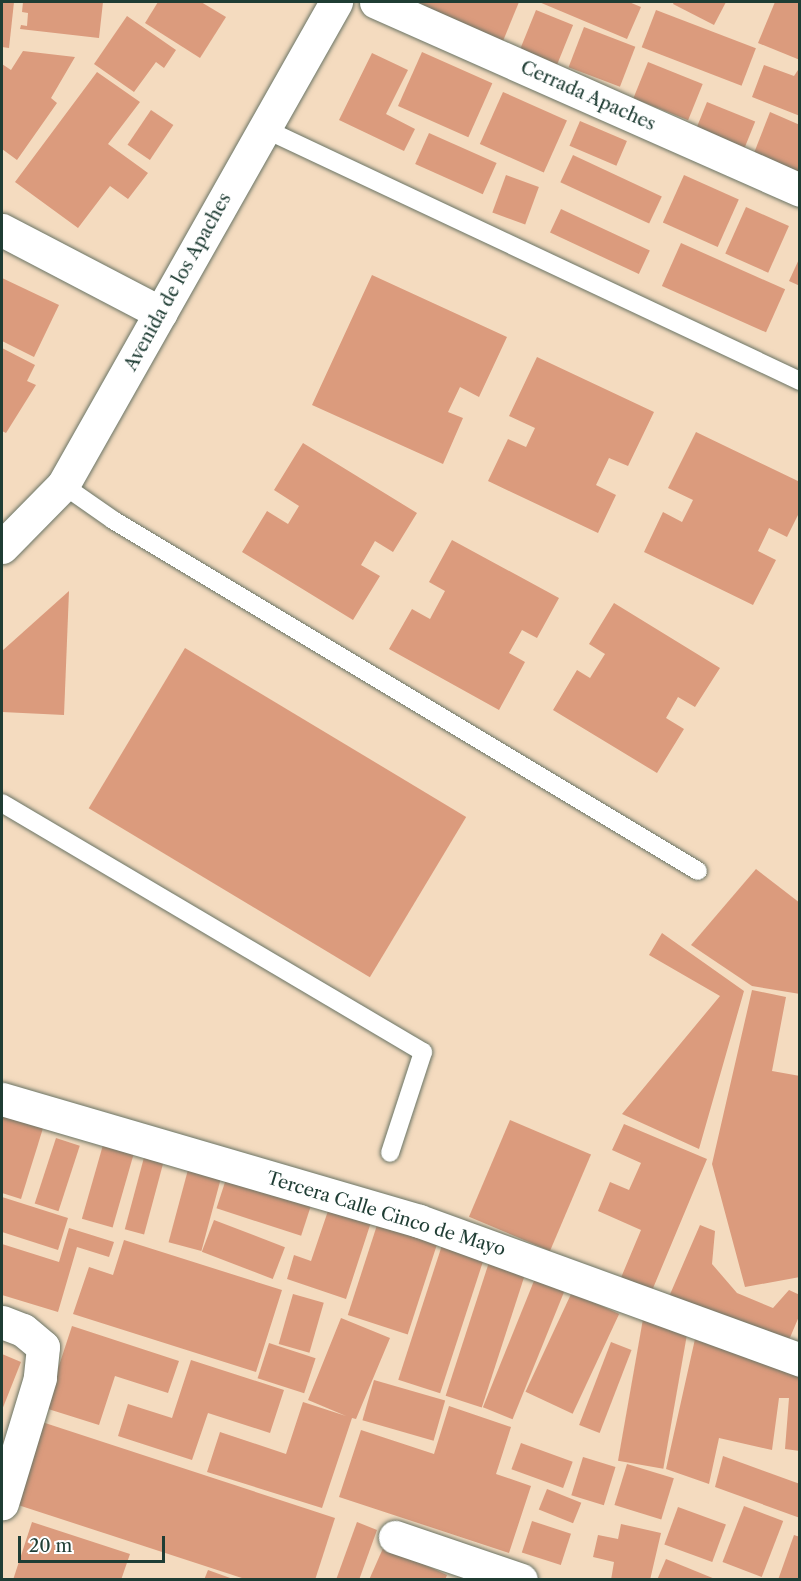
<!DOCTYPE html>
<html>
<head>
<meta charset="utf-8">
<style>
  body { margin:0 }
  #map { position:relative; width:801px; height:1581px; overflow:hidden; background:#f4dbbf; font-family:"Libre Caslon Text",serif }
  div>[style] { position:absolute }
  .building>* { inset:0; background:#db9b7d; transform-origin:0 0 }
  .roads { filter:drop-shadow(0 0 2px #6a7465) drop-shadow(0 0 2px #6a7465) }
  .service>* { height:18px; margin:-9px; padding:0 9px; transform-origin:9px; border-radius:9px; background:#fff }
  .minor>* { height:33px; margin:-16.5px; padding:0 16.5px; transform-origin:16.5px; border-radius:16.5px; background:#fff }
  .tertiary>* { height:33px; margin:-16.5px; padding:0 16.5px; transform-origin:16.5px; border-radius:16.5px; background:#fff }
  span { translate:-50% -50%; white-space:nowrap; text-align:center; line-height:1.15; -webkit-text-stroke:6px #fff; paint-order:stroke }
  .street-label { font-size:18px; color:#1f3d34 }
  .frame { position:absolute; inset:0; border:3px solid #1f3d34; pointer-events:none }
  .scale { position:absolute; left:18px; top:1536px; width:147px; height:27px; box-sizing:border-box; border:3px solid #1f3d34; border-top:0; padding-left:8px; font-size:18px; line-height:21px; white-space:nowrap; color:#1f3d34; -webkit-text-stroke:4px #fff; paint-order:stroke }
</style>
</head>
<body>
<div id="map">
  <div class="building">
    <i style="clip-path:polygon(2px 2px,14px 2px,9px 48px,2px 47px)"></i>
    <i style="clip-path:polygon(23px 2px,103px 2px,99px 38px,20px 29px,21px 25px,27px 26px,28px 13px,22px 12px)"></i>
    <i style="clip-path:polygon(158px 2px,201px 2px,226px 17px,200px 58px,145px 23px)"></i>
    <i style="clip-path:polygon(404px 2px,519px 2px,503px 41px)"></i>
    <i style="clip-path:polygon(539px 2px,629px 2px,641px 7px,627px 39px)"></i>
    <i style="clip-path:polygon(674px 2px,726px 2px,714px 25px,673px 4px)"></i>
    <i style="clip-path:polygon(775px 2px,800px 2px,800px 60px,758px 43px)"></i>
    <i style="left:536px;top:10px;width:40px;height:44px;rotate:22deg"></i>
    <i style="left:656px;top:10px;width:107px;height:40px;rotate:21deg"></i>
    <i style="clip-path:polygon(127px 16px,176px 50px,164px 68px,156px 62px,134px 92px,94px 64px)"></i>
    <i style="left:584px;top:27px;width:55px;height:43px;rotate:21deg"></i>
    <i style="clip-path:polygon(23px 51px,75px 57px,51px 98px,57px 103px,17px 160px,2px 149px,2px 64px,11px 70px)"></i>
    <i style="left:422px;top:52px;width:77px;height:59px;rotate:24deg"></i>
    <i style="clip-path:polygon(372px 53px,408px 70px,386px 114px,415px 129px,404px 151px,339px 120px)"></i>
    <i style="left:648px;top:62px;width:59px;height:39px;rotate:22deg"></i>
    <i style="clip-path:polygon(764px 65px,794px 76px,800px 67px,800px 116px,752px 97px)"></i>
    <i style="clip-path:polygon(97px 72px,140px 102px,108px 144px,148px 173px,128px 199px,110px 186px,78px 228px,15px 182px)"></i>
    <i style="left:503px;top:92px;width:70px;height:57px;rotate:24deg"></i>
    <i style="left:707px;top:102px;width:52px;height:28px;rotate:22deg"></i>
    <i style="left:151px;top:110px;width:27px;height:42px;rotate:34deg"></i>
    <i style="clip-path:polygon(770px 112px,800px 125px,800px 172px,754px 153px)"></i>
    <i style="left:580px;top:121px;width:51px;height:27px;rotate:23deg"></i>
    <i style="left:429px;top:133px;width:74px;height:34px;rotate:24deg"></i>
    <i style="left:573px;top:155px;width:98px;height:30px;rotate:25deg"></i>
    <i style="left:506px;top:175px;width:35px;height:40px;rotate:20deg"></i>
    <i style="left:684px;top:175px;width:60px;height:52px;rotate:24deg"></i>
    <i style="left:746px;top:207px;width:47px;height:51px;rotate:24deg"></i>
    <i style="left:561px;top:209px;width:98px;height:26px;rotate:25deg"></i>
    <i style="left:681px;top:243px;width:114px;height:47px;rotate:24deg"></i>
    <i style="clip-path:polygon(800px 257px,800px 286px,789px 281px)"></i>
    <i style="clip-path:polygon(372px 275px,507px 337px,479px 397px,460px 387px,448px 412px,463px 418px,443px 464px,312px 405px)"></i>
    <i style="clip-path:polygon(2px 278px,59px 305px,34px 357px,2px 341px)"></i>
    <i style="clip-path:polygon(2px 348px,35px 365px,27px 381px,36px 385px,6px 433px,2px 431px)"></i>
    <i style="clip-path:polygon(537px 357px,654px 412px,628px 466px,609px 458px,596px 485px,616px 495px,598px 533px,488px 481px,508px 439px,526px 447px,535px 428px,509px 416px)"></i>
    <i style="clip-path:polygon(696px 432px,800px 482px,800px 511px,787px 537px,769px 528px,758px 551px,776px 560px,753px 605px,644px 552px,663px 512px,682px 522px,693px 500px,668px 488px)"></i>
    <i style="clip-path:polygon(303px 443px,417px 513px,393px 552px,375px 541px,361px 565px,380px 576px,353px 620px,242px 552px,267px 511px,288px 524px,299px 506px,274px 490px)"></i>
    <i style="clip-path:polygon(452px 540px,559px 598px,537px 638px,522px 630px,509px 653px,525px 662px,499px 710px,389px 649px,412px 609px,430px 619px,445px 591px,429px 582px)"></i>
    <i style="clip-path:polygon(69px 591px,64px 715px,2px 712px,2px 651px)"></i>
    <i style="clip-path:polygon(614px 603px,720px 668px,695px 707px,678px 697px,666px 718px,684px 729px,657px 773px,553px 710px,577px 670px,590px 678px,605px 654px,589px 644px)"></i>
    <i style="left:185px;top:648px;width:328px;height:187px;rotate:31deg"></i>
    <i style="clip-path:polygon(756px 869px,800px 903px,800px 994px,752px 986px,691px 945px)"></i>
    <i style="clip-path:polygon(662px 933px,744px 991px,699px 1149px,622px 1114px,720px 996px,649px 955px)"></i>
    <i style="clip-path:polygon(752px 990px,786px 997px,772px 1071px,800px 1076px,800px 1277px,745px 1287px,712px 1164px)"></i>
    <i style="clip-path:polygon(2px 1112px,44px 1125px,21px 1199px,2px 1193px)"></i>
    <i style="left:510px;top:1120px;width:88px;height:105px;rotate:23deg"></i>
    <i style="clip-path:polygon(624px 1124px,707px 1159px,651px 1293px,620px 1280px,641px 1230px,598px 1211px,610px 1182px,629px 1190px,641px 1163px,612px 1150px)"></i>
    <i style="left:56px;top:1138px;width:25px;height:69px;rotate:18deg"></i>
    <i style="left:105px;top:1138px;width:32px;height:84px;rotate:16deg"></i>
    <i style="left:146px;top:1150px;width:20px;height:82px;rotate:15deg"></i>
    <i style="left:189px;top:1166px;width:34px;height:79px;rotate:15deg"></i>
    <i style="left:227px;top:1176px;width:89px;height:34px;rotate:18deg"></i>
    <i style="clip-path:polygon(2px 1197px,68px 1218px,58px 1250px,2px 1232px)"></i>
    <i style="clip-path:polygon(331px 1202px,373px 1216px,346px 1299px,287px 1279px,294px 1255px,311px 1261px)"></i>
    <i style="left:379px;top:1219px;width:63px;height:101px;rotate:18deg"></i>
    <i style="left:214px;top:1220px;width:76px;height:34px;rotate:21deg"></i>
    <i style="clip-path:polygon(700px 1225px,715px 1231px,712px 1264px,737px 1293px,773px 1308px,789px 1290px,800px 1295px,800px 1314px,786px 1347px,668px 1299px)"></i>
    <i style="clip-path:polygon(69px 1228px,114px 1242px,109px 1257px,77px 1247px,58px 1312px,2px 1295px,2px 1244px,59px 1262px)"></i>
    <i style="left:444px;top:1239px;width:44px;height:148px;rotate:18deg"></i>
    <i style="clip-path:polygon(124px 1240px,282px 1290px,256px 1372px,73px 1314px,89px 1267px,113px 1275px)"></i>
    <i style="left:492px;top:1253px;width:38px;height:150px;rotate:18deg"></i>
    <i style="left:538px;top:1271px;width:32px;height:147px;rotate:22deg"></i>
    <i style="left:572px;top:1292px;width:52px;height:110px;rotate:25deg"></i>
    <i style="left:293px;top:1294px;width:32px;height:52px;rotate:16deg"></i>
    <i style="clip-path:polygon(341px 1318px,390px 1338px,356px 1419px,352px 1418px,322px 1508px,207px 1472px,220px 1432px,286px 1454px,303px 1402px,346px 1416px,308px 1400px)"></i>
    <i style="left:643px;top:1319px;width:46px;height:144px;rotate:10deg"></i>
    <i style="clip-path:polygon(72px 1326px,179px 1361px,168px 1393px,115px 1376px,99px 1425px,45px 1408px)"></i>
    <i style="clip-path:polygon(697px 1330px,800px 1373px,800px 1451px,785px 1449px,789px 1398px,779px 1398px,772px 1450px,719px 1438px,709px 1484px,666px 1469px)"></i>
    <i style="left:611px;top:1342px;width:22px;height:89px;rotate:21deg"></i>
    <i style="left:269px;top:1343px;width:49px;height:37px;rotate:18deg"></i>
    <i style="clip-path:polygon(2px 1354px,21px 1362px,2px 1410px)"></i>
    <i style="clip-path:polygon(191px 1360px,284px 1390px,270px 1433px,208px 1413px,192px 1460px,118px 1436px,128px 1404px,172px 1418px)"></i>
    <i style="left:374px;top:1380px;width:74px;height:42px;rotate:16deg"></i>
    <i style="clip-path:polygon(449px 1406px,511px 1427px,496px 1474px,531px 1486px,509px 1553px,339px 1497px,361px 1430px,434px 1454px)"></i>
    <i style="clip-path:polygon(42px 1422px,335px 1518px,315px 1580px,248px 1580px,15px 1504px)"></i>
    <i style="left:521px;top:1443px;width:55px;height:28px;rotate:20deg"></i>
    <i style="clip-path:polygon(723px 1456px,800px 1484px,800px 1518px,715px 1487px)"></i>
    <i style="left:583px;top:1457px;width:34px;height:40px;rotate:17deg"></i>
    <i style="left:627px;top:1464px;width:49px;height:43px;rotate:17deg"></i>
    <i style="left:547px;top:1489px;width:37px;height:22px;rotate:22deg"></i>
    <i style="left:744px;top:1506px;width:42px;height:60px;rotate:21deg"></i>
    <i style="left:678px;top:1507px;width:51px;height:40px;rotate:20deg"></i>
    <i style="left:532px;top:1521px;width:41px;height:33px;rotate:18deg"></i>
    <i style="clip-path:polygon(32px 1522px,130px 1554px,121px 1580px,13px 1580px)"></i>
    <i style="clip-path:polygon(357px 1522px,377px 1530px,359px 1580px,336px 1580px)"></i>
    <i style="clip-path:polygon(621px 1524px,661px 1533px,650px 1580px,611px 1580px,614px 1562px,593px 1557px,598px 1535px,618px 1539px)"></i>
    <i style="clip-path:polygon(794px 1535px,800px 1537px,800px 1580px,778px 1580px)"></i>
    <i style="clip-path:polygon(384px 1546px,447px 1575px,445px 1580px,369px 1580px)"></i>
    <i style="clip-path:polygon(666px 1559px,715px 1579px,715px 1580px,657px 1580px)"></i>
    <i style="clip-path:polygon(208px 1570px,233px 1579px,233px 1580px,204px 1580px)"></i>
  </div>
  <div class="roads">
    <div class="service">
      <i style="left:265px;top:129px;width:591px;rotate:25.22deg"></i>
      <i style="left:63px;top:485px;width:61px;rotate:35deg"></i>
      <i style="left:113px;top:520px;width:682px;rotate:30.96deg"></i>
      <i style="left:2px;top:803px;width:489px;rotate:30.6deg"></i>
      <i style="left:423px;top:1052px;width:106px;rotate:108.1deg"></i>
    </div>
    <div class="minor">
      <i style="left:376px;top:2px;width:464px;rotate:23.9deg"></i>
      <i style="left:2px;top:230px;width:179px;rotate:27.6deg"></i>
      <i style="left:2px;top:1099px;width:434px;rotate:16.3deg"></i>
      <i style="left:419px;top:1221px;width:406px;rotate:20deg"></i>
      <i style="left:2px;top:1322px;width:22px;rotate:21deg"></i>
      <i style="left:23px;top:1330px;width:26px;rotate:40deg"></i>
      <i style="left:43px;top:1347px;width:31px;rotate:96deg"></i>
      <i style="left:40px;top:1378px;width:131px;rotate:106.9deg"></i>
      <i style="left:395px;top:1537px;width:133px;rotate:18.8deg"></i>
    </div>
    <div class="tertiary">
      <i style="left:2px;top:547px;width:87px;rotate:-45.5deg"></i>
      <i style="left:63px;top:485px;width:555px;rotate:-60.52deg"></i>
    </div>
  </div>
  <div class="street-label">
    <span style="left:588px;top:96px;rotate:24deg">Cerrada Apaches</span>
    <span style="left:178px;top:282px;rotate:-61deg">Avenida de los Apaches</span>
    <span style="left:386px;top:1214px;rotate:17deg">Tercera Calle Cinco de Mayo</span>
  </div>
  <div class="frame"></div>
  <div class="scale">20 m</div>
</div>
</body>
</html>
